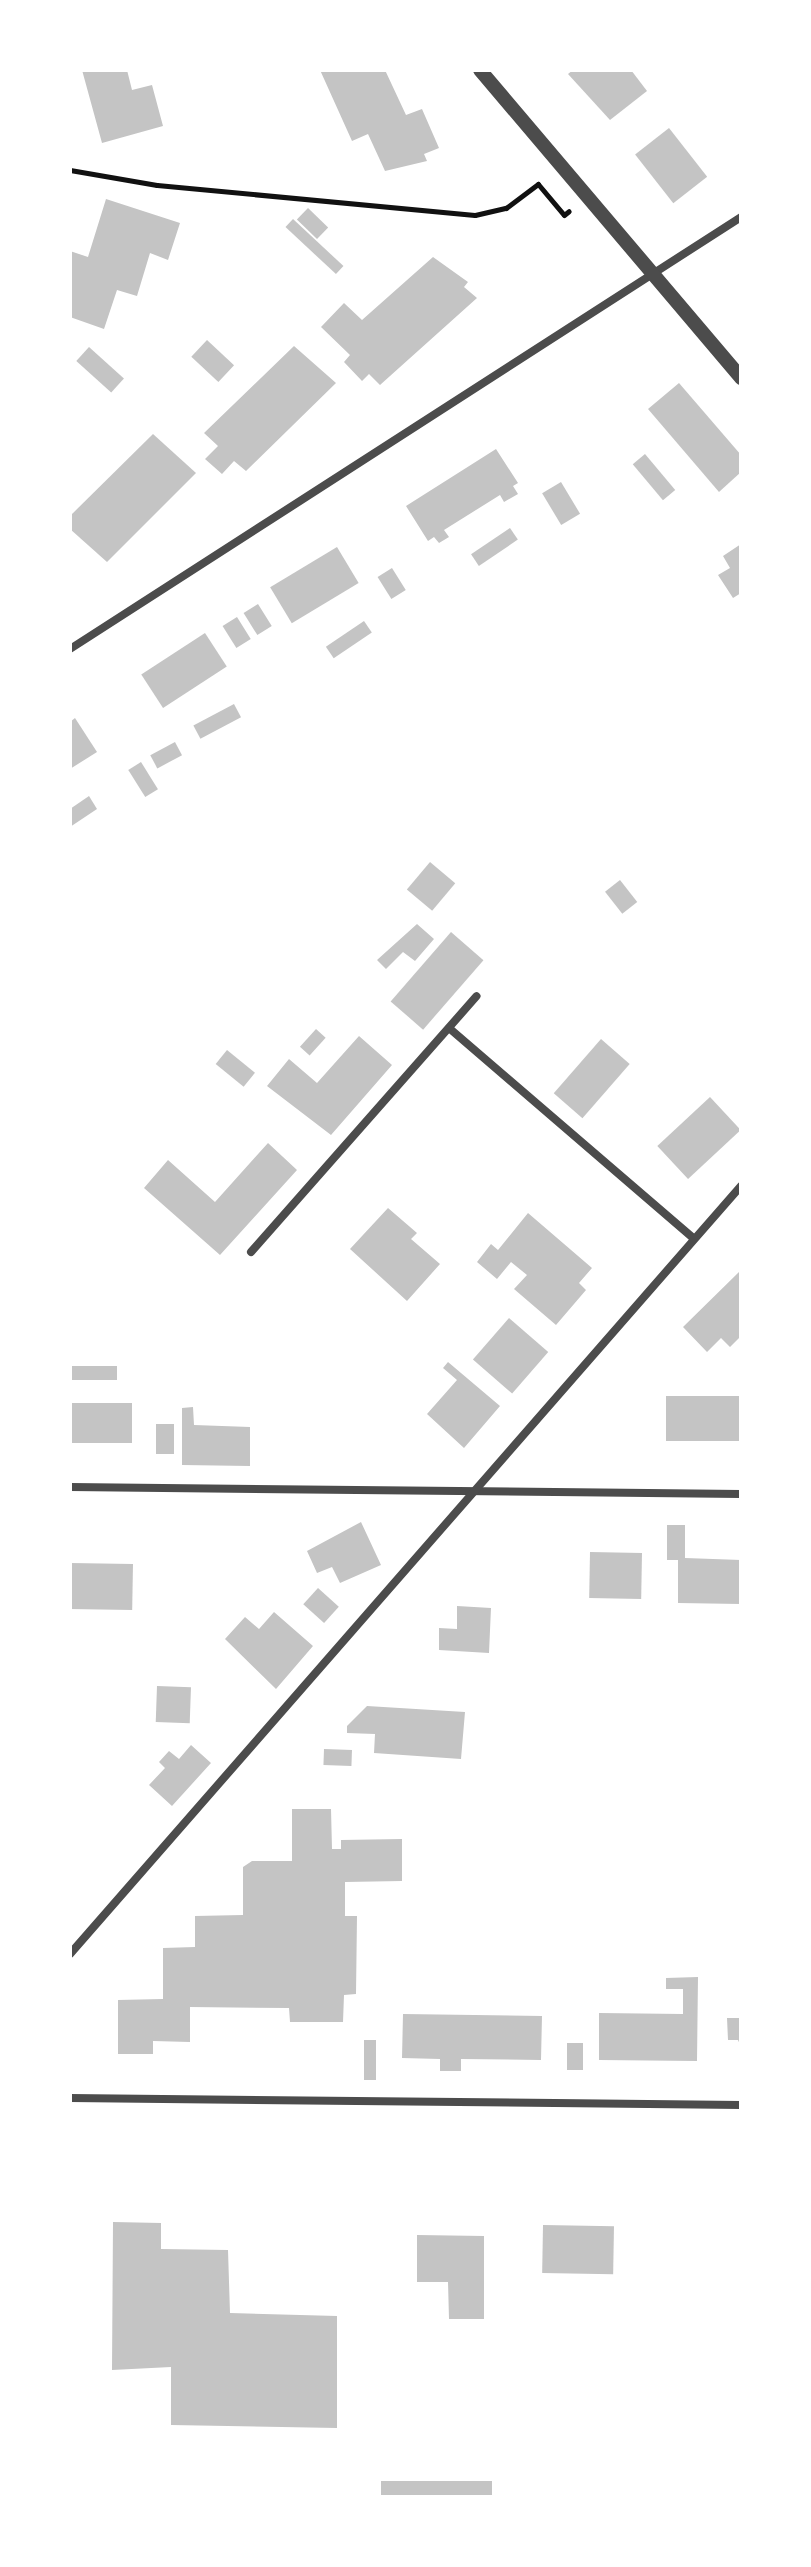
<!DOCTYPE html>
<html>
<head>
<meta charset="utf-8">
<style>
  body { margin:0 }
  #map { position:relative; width:811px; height:2567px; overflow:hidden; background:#fff; font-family:"Alegreya Sans",sans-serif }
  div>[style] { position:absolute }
  .building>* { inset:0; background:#c4c4c4; transform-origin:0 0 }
  .path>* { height:5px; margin:-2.5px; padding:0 2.5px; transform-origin:2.5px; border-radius:2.5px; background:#111 }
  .minor>* { height:8px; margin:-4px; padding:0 4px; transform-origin:4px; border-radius:4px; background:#4c4c4c }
  .tertiary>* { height:14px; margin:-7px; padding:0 7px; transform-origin:7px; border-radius:7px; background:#4c4c4c }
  span { translate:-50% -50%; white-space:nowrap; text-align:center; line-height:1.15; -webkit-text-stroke:8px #fff; paint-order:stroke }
  .frame { position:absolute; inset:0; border:72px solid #fff; pointer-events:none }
</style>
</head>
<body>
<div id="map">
  <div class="building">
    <i style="clip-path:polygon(82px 70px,127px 70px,132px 90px,152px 85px,163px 126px,102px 143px)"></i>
    <i style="clip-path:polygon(320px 70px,385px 70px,406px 115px,422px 109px,439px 148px,424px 154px,427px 161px,385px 171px,368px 134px,352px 141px)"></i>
    <i style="clip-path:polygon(573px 70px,631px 70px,647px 91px,610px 120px,568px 74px)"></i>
    <i style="left:669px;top:128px;width:62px;height:43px;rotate:52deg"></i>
    <i style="clip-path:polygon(106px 199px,180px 223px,168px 260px,150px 253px,137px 296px,117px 290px,104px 329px,70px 317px,70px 251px,88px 257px)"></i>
    <i style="left:308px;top:208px;width:28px;height:16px;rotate:44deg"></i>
    <i style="left:293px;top:219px;width:69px;height:11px;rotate:43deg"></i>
    <i style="clip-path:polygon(433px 257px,468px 282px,464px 287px,477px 298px,380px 385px,369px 374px,362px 381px,344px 362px,350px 355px,321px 327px,344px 303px,362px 320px)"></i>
    <i style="left:207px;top:340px;width:37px;height:23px;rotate:43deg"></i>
    <i style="clip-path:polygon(294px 346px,336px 383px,246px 471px,234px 461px,222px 474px,205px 459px,218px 446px,204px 433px)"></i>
    <i style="left:89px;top:347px;width:47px;height:19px;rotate:42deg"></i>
    <i style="clip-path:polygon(679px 383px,741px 455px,741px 472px,719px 492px,648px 409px)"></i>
    <i style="clip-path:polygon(153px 434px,196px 473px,107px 562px,70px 529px,70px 516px)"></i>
    <i style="clip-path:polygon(496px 449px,518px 483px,513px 486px,518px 494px,504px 502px,500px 495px,444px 530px,449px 537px,439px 543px,434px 537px,428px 541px,406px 506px)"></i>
    <i style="left:645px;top:454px;width:47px;height:16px;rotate:50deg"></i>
    <i style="left:561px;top:482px;width:37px;height:22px;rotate:59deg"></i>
    <i style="left:510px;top:528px;width:14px;height:47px;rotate:56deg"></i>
    <i style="clip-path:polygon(741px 544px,741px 593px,733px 598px,718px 575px,730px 568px,723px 556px)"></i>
    <i style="left:337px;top:547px;width:42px;height:78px;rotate:59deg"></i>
    <i style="left:392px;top:568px;width:26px;height:17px;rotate:58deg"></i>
    <i style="left:258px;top:604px;width:26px;height:17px;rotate:58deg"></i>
    <i style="left:237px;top:617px;width:26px;height:17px;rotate:58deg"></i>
    <i style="left:364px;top:621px;width:14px;height:46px;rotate:56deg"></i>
    <i style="left:205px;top:633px;width:40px;height:76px;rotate:57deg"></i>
    <i style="left:234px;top:704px;width:15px;height:46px;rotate:62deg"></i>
    <i style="clip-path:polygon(75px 718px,97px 752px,70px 769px,70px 722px)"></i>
    <i style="left:175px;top:742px;width:15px;height:28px;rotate:62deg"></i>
    <i style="left:141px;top:762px;width:32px;height:15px;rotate:58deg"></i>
    <i style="clip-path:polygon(89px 796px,97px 809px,70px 827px,70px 809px)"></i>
    <i style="left:430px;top:862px;width:33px;height:36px;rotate:40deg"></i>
    <i style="left:620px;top:880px;width:28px;height:19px;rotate:52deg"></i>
    <i style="clip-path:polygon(417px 924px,434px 939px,415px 961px,403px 952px,386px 969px,377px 960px)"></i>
    <i style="left:451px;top:932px;width:43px;height:92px;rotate:41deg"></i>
    <i style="left:316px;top:1029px;width:13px;height:24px;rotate:42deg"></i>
    <i style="clip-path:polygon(359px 1036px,392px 1065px,331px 1135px,267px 1086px,289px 1059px,317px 1083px)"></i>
    <i style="left:601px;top:1039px;width:38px;height:72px;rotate:41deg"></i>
    <i style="left:227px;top:1050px;width:36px;height:18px;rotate:39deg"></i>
    <i style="left:710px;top:1097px;width:45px;height:72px;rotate:47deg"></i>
    <i style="clip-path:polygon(268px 1143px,297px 1170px,220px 1255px,144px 1188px,168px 1160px,215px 1202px)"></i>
    <i style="clip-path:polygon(388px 1208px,417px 1233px,411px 1239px,440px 1264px,407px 1301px,350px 1249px)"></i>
    <i style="clip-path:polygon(528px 1213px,592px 1268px,579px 1283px,586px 1290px,556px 1325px,514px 1289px,527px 1275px,511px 1262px,497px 1279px,477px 1262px,491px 1244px,498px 1250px)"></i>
    <i style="clip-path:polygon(739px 1272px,741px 1336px,730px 1347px,721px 1338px,707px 1352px,683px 1327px)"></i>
    <i style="left:509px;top:1318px;width:52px;height:55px;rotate:41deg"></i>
    <i style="clip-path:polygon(448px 1362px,500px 1406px,464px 1448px,427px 1414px,457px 1380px,443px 1368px)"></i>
    <i style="left:70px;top:1366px;width:47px;height:14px"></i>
    <i style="left:666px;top:1396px;width:75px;height:45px"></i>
    <i style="left:70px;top:1403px;width:62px;height:40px"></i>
    <i style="clip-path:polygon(193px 1407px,194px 1425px,250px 1427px,250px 1466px,182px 1465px,182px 1408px)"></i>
    <i style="left:156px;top:1424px;width:18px;height:30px"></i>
    <i style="clip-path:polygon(361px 1522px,381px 1565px,340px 1583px,332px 1567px,317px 1573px,307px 1551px)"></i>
    <i style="clip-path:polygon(667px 1525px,685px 1525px,685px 1558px,741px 1560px,741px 1604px,678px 1603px,678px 1560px,667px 1560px)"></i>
    <i style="left:590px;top:1552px;width:52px;height:46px;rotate:1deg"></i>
    <i style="left:70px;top:1563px;width:63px;height:46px;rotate:1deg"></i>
    <i style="left:318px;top:1588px;width:28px;height:22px;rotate:42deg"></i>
    <i style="clip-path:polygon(457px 1606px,491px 1608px,489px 1653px,439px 1650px,439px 1628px,457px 1629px)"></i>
    <i style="clip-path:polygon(274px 1612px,313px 1646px,276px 1689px,225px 1639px,245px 1617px,259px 1629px)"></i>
    <i style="left:157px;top:1686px;width:34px;height:36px;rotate:2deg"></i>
    <i style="clip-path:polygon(367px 1706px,465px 1712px,461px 1759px,374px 1753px,375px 1734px,347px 1733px,347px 1726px)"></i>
    <i style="clip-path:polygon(191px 1745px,211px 1763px,172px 1806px,149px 1785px,165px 1768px,159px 1762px,169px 1751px,179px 1759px)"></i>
    <i style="left:324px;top:1749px;width:28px;height:16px;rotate:2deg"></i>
    <i style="clip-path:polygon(292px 1809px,331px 1809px,332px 1849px,341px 1849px,341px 1840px,402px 1839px,402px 1881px,345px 1882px,345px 1916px,357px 1916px,356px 1994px,344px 1995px,343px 2022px,290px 2022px,289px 2008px,190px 2007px,190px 2042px,153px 2041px,153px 2054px,118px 2054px,118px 2000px,163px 1999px,163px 1948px,195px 1947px,195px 1916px,243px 1915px,243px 1867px,252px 1861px,292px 1861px)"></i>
    <i style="clip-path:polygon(698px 1977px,697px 2061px,599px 2060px,599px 2013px,683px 2014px,683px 1989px,666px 1989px,666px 1978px)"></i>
    <i style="clip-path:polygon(403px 2014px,542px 2016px,541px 2060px,461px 2059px,461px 2071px,440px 2071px,440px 2059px,402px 2058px)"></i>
    <i style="clip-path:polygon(727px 2018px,741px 2018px,741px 2047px,738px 2040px,728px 2040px)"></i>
    <i style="left:364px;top:2040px;width:12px;height:40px"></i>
    <i style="left:567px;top:2043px;width:16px;height:27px"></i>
    <i style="clip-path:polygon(113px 2222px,161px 2223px,161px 2249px,228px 2250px,230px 2313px,337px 2316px,337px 2428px,171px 2425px,171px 2367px,112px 2370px)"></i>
    <i style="left:543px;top:2225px;width:71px;height:48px;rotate:1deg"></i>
    <i style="clip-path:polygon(417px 2235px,484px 2236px,484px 2319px,449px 2319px,448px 2282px,417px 2282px)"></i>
    <i style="left:492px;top:2481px;width:16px;height:111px;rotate:90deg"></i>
  </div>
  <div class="path">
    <i style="left:70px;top:170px;width:88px;rotate:9.8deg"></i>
    <i style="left:157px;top:185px;width:319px;rotate:5.4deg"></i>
    <i style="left:475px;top:215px;width:32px;rotate:-13deg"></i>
    <i style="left:506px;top:208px;width:40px;rotate:-37deg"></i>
    <i style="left:538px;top:184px;width:40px;rotate:50deg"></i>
    <i style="left:564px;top:215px;width:6px;rotate:-39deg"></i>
  </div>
  <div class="minor">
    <i style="left:70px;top:649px;width:798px;rotate:-32.77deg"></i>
    <i style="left:449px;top:1028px;width:323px;rotate:40.7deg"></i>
    <i style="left:251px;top:1252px;width:341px;rotate:-48.6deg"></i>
    <i style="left:70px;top:1487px;width:671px;rotate:0.6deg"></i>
    <i style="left:70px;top:1954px;width:1020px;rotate:-48.86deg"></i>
    <i style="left:70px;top:2098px;width:671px;rotate:0.6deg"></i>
  </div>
  <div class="tertiary">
    <i style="left:480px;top:70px;width:404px;rotate:49.7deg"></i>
  </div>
  <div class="frame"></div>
</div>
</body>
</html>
